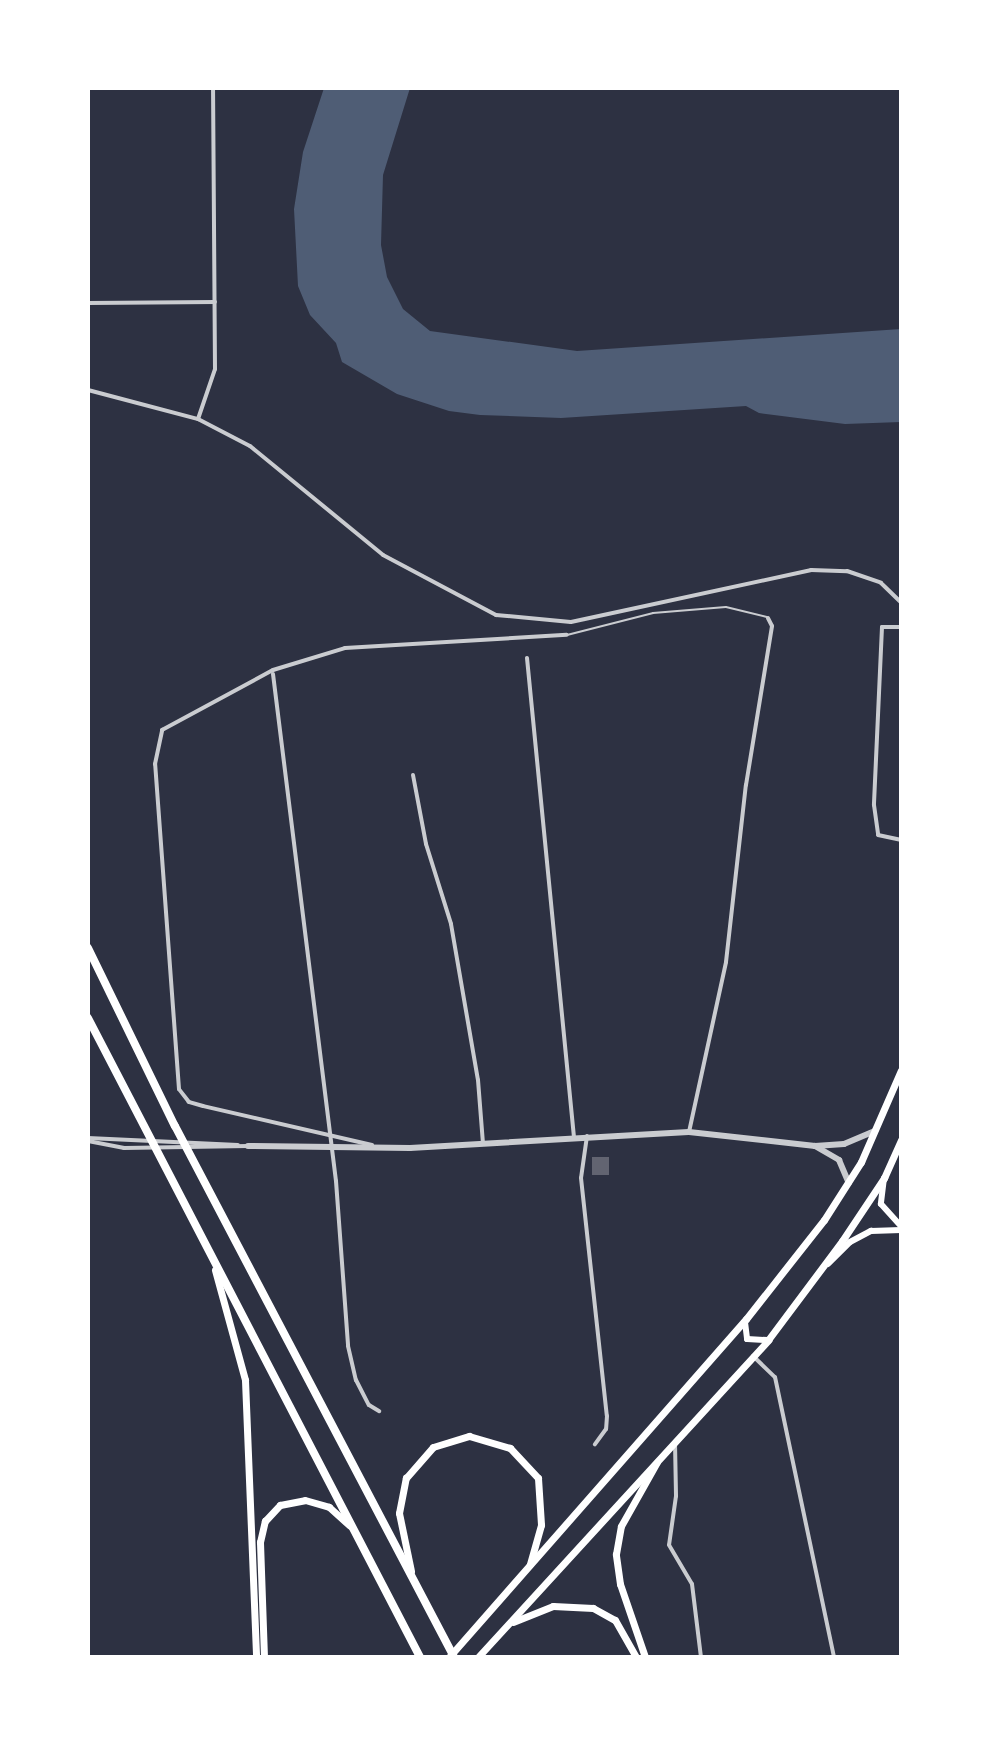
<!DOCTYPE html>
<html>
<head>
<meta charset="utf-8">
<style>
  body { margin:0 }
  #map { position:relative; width:989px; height:1745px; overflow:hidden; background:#2d3142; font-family:"PT Sans",sans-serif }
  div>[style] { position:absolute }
  .water>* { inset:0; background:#4f5d75 }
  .building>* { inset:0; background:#626471; transform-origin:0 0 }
  .service>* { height:2px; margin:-1px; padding:0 1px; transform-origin:1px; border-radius:1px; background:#caccd0 }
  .minor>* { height:4px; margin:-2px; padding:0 2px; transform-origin:2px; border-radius:2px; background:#caccd0 }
  .tertiary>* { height:6px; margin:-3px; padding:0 3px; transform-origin:3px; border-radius:3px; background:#caccd0 }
  .secondary>* { height:6px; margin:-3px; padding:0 3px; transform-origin:3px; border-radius:3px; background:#fff }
  .primary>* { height:7px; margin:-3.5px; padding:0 3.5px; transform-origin:3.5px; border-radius:3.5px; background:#fff }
  .motorway>* { height:8px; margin:-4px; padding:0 4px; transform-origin:4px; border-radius:4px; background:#fff }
  span { translate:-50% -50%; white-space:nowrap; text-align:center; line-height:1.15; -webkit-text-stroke:6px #fff; paint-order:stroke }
  .frame { position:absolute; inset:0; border:90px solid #fff; pointer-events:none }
</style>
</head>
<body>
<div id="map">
  <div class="water">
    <i style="clip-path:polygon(324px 88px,410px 88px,383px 175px,381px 245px,387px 277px,403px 309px,430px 331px,577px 351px,901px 329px,901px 422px,845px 424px,759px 413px,746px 406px,561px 418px,480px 415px,449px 411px,397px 394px,342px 362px,336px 343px,310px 315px,298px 286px,294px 209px,303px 152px)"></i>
  </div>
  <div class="building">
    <i style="left:592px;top:1157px;width:17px;height:18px"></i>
  </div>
  <div class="service">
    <i style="left:567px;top:635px;width:89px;rotate:-14.3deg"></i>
    <i style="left:653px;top:613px;width:73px;rotate:-4.7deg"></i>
    <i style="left:726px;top:607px;width:42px;rotate:13.7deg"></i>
  </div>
  <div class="minor">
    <i style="left:88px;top:303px;width:127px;rotate:-0.5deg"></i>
    <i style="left:88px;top:390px;width:114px;rotate:14.8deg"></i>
    <i style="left:198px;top:419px;width:59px;rotate:27.4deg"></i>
    <i style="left:250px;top:446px;width:172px;rotate:39.3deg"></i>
    <i style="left:383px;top:555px;width:128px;rotate:28deg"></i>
    <i style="left:496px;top:615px;width:75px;rotate:5.3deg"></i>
    <i style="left:571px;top:622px;width:246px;rotate:-12.2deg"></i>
    <i style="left:811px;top:570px;width:36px;rotate:2deg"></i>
    <i style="left:847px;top:571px;width:36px;rotate:19deg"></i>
    <i style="left:881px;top:583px;width:28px;rotate:44deg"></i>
    <i style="left:198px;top:419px;width:53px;rotate:-71.2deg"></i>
    <i style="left:215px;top:369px;width:281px;rotate:-90.4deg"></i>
    <i style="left:901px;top:627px;width:19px;rotate:180deg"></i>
    <i style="left:882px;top:627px;width:178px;rotate:92.6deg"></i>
    <i style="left:874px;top:805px;width:30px;rotate:82deg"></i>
    <i style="left:878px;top:835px;width:24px;rotate:12deg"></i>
    <i style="left:527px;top:658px;width:480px;rotate:84.4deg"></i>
    <i style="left:273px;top:674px;width:511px;rotate:82.92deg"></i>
    <i style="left:336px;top:1181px;width:165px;rotate:85.8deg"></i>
    <i style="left:348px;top:1346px;width:35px;rotate:77deg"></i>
    <i style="left:356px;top:1380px;width:28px;rotate:63deg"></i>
    <i style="left:369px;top:1405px;width:12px;rotate:31deg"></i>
    <i style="left:413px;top:775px;width:70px;rotate:79.3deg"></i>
    <i style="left:426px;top:844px;width:84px;rotate:72.6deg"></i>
    <i style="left:451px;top:924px;width:158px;rotate:80.2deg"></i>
    <i style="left:478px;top:1080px;width:63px;rotate:85.5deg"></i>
    <i style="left:689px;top:1132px;width:174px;rotate:-77.7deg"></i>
    <i style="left:726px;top:962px;width:178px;rotate:-83.6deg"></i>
    <i style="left:746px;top:785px;width:161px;rotate:-80.7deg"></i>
    <i style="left:772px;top:626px;width:9px;rotate:-117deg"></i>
    <i style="left:587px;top:1136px;width:42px;rotate:98.1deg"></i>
    <i style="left:581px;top:1178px;width:239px;rotate:83.8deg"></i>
    <i style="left:607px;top:1416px;width:13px;rotate:94deg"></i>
    <i style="left:606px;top:1429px;width:19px;rotate:126deg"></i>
    <i style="left:88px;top:1138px;width:150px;rotate:2.7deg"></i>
    <i style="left:88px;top:1141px;width:37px;rotate:11deg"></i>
    <i style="left:124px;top:1148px;width:124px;rotate:-0.9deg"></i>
    <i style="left:372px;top:1145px;width:173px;rotate:-167deg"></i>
    <i style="left:203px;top:1106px;width:15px;rotate:-164deg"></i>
    <i style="left:189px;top:1102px;width:16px;rotate:-128deg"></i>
    <i style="left:179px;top:1089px;width:326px;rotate:-94.2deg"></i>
    <i style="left:155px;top:764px;width:35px;rotate:-78deg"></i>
    <i style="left:162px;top:730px;width:126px;rotate:-28.4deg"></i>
    <i style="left:273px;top:670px;width:75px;rotate:-17deg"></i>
    <i style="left:345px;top:648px;width:222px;rotate:-3.4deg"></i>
    <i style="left:753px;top:1356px;width:30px;rotate:44deg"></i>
    <i style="left:775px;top:1377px;width:286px;rotate:78.1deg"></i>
    <i style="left:675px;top:1443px;width:53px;rotate:88.9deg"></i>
    <i style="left:676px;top:1496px;width:49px;rotate:98.1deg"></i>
    <i style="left:669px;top:1545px;width:45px;rotate:59.5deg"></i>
    <i style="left:692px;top:1584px;width:74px;rotate:83deg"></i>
  </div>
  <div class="tertiary">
    <i style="left:248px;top:1146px;width:162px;rotate:0.7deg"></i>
    <i style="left:410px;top:1148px;width:279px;rotate:-3.3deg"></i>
    <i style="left:689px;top:1132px;width:127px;rotate:6.3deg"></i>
    <i style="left:815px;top:1146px;width:29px;rotate:-4deg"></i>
    <i style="left:844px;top:1144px;width:34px;rotate:-23deg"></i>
    <i style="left:815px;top:1146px;width:28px;rotate:30deg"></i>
    <i style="left:839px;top:1160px;width:25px;rotate:67deg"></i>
  </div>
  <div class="secondary">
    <i style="left:884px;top:1178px;width:26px;rotate:97deg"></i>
    <i style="left:881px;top:1204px;width:30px;rotate:48deg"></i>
    <i style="left:828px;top:1264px;width:31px;rotate:-45deg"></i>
    <i style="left:850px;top:1242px;width:24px;rotate:-28deg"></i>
    <i style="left:871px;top:1231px;width:30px;rotate:-2deg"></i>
    <i style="left:745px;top:1322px;width:17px;rotate:83deg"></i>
    <i style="left:747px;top:1339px;width:21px;rotate:3deg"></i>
  </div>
  <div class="primary">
    <i style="left:215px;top:1270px;width:114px;rotate:74.7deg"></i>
    <i style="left:245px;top:1380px;width:277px;rotate:87.7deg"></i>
    <i style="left:411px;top:1571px;width:59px;rotate:-101.7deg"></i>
    <i style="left:399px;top:1513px;width:36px;rotate:-79deg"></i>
    <i style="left:406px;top:1478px;width:41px;rotate:-48.9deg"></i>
    <i style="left:433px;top:1447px;width:38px;rotate:-17deg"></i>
    <i style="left:469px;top:1436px;width:43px;rotate:16.3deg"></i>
    <i style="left:510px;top:1448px;width:41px;rotate:47deg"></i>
    <i style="left:538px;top:1478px;width:47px;rotate:86.3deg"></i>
    <i style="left:541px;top:1525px;width:41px;rotate:105.8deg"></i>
    <i style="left:513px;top:1622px;width:43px;rotate:-21.8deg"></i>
    <i style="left:553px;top:1606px;width:40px;rotate:2.9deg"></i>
    <i style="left:593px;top:1608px;width:25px;rotate:29deg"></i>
    <i style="left:615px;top:1620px;width:43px;rotate:60.4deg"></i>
    <i style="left:264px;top:1657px;width:115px;rotate:-92deg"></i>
    <i style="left:260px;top:1542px;width:22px;rotate:-77deg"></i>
    <i style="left:265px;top:1521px;width:22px;rotate:-47deg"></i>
    <i style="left:280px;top:1505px;width:25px;rotate:-11deg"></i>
    <i style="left:305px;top:1500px;width:25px;rotate:16deg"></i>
    <i style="left:329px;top:1507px;width:28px;rotate:42deg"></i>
    <i style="left:449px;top:1657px;width:450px;rotate:-48.7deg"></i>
    <i style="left:746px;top:1319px;width:126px;rotate:-51.8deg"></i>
    <i style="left:824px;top:1220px;width:69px;rotate:-57.5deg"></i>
    <i style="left:861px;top:1162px;width:100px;rotate:-66.5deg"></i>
    <i style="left:478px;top:1657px;width:430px;rotate:-47.5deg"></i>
    <i style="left:768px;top:1340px;width:124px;rotate:-53.2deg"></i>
    <i style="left:842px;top:1241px;width:76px;rotate:-56.3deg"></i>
    <i style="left:884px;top:1178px;width:42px;rotate:-65.9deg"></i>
    <i style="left:645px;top:1657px;width:77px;rotate:-108.9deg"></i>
    <i style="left:620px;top:1584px;width:30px;rotate:-98deg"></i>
    <i style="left:616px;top:1554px;width:28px;rotate:-80deg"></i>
    <i style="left:621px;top:1526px;width:73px;rotate:-60.6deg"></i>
  </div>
  <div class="motorway">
    <i style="left:88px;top:948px;width:198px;rotate:64deg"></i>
    <i style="left:175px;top:1126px;width:600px;rotate:62.28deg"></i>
    <i style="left:88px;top:1018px;width:720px;rotate:62.55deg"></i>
  </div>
  <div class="frame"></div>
</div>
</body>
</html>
